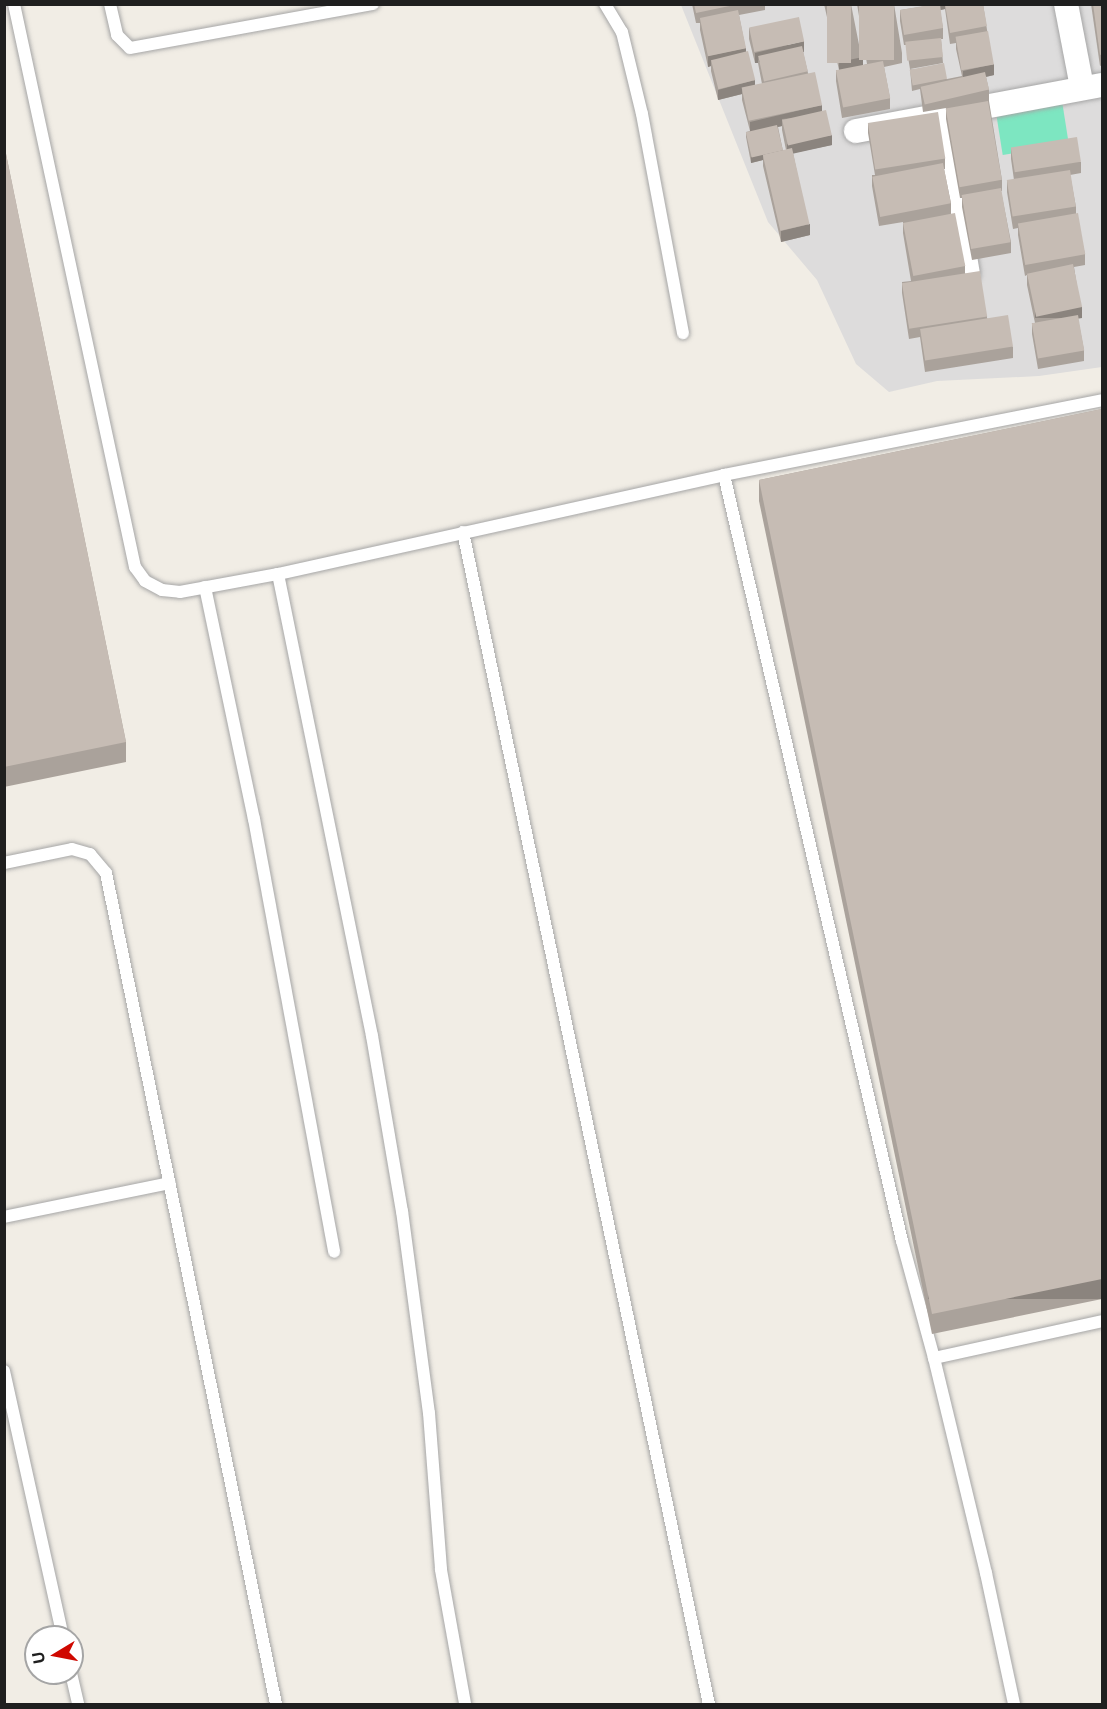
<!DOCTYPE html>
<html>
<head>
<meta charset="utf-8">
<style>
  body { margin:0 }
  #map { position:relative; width:1107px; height:1709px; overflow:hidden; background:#f1ede5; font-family:Inter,sans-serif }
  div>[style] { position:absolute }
  .residential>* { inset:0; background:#dddcdc }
  .pitch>* { inset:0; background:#7de6c1; transform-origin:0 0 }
  .roads { filter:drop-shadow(0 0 2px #a6a6a6) drop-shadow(0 0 2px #a6a6a6) }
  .service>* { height:12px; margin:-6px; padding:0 6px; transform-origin:6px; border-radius:6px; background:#fff }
  .minor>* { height:24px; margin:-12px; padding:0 12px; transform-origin:12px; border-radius:12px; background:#fff }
  .wall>* { inset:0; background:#aaa29b }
  .shaded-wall>* { inset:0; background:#8b847e; transform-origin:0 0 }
  .building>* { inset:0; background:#c6bcb4; transform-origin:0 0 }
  span { translate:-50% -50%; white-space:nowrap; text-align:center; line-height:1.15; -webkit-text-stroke:4.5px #fff; paint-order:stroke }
  .frame { position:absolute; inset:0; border:6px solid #1f1f1f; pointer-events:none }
  .north { position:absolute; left:24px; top:1625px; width:60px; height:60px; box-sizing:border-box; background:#fff; border:2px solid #a5a5a5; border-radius:50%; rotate:260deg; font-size:16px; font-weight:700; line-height:24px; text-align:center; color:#1f1f1f }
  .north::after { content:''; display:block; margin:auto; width:21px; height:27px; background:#cf0800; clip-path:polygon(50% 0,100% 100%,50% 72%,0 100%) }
</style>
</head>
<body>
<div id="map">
  <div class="residential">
    <i style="clip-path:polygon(681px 5px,1102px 5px,1102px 367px,1039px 376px,937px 381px,889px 392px,856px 364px,817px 280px,768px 222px)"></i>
  </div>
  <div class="pitch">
    <i style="left:1062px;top:101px;width:44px;height:67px;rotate:81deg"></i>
  </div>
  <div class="roads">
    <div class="service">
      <i style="left:14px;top:4px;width:576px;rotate:77.87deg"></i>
      <i style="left:135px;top:567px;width:17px;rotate:54deg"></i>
      <i style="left:145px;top:581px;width:19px;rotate:28deg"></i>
      <i style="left:162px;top:590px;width:18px;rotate:6deg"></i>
      <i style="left:180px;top:592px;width:100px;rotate:-10.4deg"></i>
      <i style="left:278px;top:574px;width:457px;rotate:-12.5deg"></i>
      <i style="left:724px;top:475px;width:385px;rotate:-11.2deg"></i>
      <i style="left:110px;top:4px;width:32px;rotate:77deg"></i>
      <i style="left:117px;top:35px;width:18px;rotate:45deg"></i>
      <i style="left:130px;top:48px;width:247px;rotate:-10.3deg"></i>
      <i style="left:605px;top:4px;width:33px;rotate:59deg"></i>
      <i style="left:622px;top:32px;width:84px;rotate:76.3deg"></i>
      <i style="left:642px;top:114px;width:223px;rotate:79.4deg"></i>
      <i style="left:724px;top:475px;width:786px;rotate:76.92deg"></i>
      <i style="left:902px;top:1241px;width:121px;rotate:74.7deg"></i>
      <i style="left:934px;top:1358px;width:172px;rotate:-12.4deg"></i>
      <i style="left:463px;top:532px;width:1198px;rotate:78.15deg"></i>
      <i style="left:278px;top:574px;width:471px;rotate:78.5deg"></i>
      <i style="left:372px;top:1036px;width:178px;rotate:80.3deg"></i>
      <i style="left:402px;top:1211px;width:204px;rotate:82.4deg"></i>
      <i style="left:429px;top:1413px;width:157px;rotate:85.6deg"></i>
      <i style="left:441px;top:1570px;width:136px;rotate:79.8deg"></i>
      <i style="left:205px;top:587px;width:237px;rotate:78.1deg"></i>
      <i style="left:254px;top:819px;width:440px;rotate:79.5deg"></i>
      <i style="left:4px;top:863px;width:69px;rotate:-11.6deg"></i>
      <i style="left:72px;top:849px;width:19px;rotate:16deg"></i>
      <i style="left:90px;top:854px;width:25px;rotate:50deg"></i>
      <i style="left:106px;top:873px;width:848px;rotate:78.44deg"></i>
      <i style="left:4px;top:1217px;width:169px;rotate:-11.6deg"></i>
      <i style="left:934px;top:1358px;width:221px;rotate:76.4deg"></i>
      <i style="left:986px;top:1573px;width:134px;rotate:77.9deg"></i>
      <i style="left:4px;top:1371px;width:272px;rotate:77.5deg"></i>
      <i style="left:71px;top:1673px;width:32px;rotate:77deg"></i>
    </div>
    <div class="minor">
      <i style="left:1066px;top:4px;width:85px;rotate:79.1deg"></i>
      <i style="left:941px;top:113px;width:163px;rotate:80.5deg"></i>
      <i style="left:856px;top:131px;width:250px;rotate:-10.6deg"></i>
    </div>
  </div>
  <div class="wall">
    <i style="clip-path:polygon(evenodd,692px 4px,765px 4px,765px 10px,739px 15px,746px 51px,755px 86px,762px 84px,758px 63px,755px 63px,749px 39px,749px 28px,804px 52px,803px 52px,808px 73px,822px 111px,832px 145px,793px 153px,810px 235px,781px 242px,763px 166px,763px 160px,751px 163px,746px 137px,746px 132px,750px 131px,742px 100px,742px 94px,718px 100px,711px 71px,711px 66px,708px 67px,700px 30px,700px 23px,696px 23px,692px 4px,782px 126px,782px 130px,786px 150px,783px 151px,778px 127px,782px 126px)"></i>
    <i style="clip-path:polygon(824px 4px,851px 4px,863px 65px,867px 64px,857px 4px,894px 4px,902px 53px,902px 63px,884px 67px,890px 98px,890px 109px,842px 118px,836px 81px,836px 70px,839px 70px)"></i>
    <i style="clip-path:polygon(927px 4px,983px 4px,994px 75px,986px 77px,989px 90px,989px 101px,1002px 180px,1002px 191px,1001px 191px,1011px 242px,1011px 253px,972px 260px,962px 207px,962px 198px,960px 198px,946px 119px,946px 108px,923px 112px,920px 89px,912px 91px,910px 69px,947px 79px,962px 76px,956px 49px,956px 43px,950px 44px,945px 9px,940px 10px,943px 28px,943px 39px,941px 39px,943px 63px,910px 69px,906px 45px,904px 45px,900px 21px,900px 10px,927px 6px)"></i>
    <i style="clip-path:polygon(1091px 4px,1102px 4px,1102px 65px,1100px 66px)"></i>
    <i style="clip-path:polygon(868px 123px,945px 158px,945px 169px,944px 169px,951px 203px,951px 214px,965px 266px,965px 273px,987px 316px,987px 318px,1013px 347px,1013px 358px,925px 372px,920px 337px,909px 339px,902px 293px,902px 282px,911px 281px,903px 233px,903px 222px,879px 226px,872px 186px,872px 175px,875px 175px,868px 133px)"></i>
    <i style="clip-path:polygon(4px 144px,126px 742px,126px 762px,4px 787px)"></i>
    <i style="clip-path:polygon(1011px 148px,1081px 162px,1081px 173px,1070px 175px,1076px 207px,1076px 214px,1085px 254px,1085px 265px,1074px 267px,1082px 318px,1078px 319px,1084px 350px,1084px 361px,1038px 369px,1032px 334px,1032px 323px,1035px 323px,1027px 285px,1027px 275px,1025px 276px,1018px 235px,1018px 228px,1013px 229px,1007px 192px,1007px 181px,1014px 180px,1011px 159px)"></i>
    <i style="clip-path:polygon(1102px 409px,1102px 1299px,932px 1334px,759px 501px,759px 480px)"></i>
  </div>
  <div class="shaded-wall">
    <i style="clip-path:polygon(928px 4px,945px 4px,945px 9px,928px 13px)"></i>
    <i style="clip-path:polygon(804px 41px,804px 52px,759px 62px,758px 56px,758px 63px,755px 63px,755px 53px)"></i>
    <i style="clip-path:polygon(746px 48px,746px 58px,711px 60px,711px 66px,708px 67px,708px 56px)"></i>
    <i style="clip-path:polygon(863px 57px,863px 67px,839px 73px,839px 62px)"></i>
    <i style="clip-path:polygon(994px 64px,994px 75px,963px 82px,963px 71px)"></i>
    <i style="clip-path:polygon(755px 80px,755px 91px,742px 89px,742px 94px,718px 100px,718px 90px)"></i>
    <i style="clip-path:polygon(822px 105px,822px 116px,782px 119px,782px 126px,750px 133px,750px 122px)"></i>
    <i style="clip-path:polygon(832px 135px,832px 145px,787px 155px,787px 144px)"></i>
    <i style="clip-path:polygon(783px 150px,783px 155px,763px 156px,763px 160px,751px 163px,751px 157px)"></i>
    <i style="clip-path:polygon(810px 224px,810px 235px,781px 242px,781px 231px)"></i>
    <i style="left:1082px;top:307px;width:11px;height:47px;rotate:90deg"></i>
    <i style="left:1102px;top:1279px;width:20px;height:174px;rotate:90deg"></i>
  </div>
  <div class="building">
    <i style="clip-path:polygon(694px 4px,739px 4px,696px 13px)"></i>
    <i style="left:827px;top:4px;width:24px;height:59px"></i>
    <i style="left:859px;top:4px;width:35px;height:56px"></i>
    <i style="clip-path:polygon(935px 4px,940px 4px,943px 28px,904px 35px,900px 10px)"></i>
    <i style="clip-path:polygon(945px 4px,983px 4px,987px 26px,950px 33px)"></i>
    <i style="clip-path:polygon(1093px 4px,1102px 4px,1102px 54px,1100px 55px)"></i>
    <i style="left:738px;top:10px;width:39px;height:39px;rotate:78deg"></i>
    <i style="left:799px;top:17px;width:25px;height:51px;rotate:78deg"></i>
    <i style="left:988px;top:31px;width:34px;height:33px;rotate:80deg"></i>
    <i style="left:941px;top:38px;width:19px;height:36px;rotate:84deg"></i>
    <i style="left:802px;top:46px;width:26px;height:45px;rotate:77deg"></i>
    <i style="left:748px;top:51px;width:30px;height:38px;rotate:76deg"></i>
    <i style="left:883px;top:61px;width:38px;height:48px;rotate:79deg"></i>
    <i style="left:944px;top:63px;width:16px;height:35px;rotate:79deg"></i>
    <i style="left:815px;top:72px;width:34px;height:75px;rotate:78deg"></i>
    <i style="left:985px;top:72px;width:18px;height:66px;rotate:77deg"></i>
    <i style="left:988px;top:101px;width:80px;height:43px;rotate:80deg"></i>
    <i style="left:826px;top:110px;width:26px;height:45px;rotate:77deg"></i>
    <i style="left:938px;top:112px;width:47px;height:71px;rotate:81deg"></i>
    <i style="left:777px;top:125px;width:26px;height:32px;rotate:77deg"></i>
    <i style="left:1077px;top:137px;width:25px;height:67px;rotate:81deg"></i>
    <i style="clip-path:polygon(4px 144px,126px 742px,4px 767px)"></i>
    <i style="left:792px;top:148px;width:78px;height:30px;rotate:77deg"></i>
    <i style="left:943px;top:163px;width:41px;height:72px;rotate:79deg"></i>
    <i style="left:1070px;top:170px;width:37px;height:64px;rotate:81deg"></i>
    <i style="left:1001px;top:188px;width:55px;height:40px;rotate:80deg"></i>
    <i style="left:955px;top:213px;width:54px;height:53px;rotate:79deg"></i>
    <i style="left:1078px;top:213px;width:42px;height:61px;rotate:80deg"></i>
    <i style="left:1073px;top:264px;width:44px;height:47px;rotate:78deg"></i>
    <i style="left:980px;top:271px;width:46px;height:79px;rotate:81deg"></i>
    <i style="left:1008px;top:315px;width:32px;height:89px;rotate:81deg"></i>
    <i style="left:1078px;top:315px;width:36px;height:47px;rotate:80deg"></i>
    <i style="clip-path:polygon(1102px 409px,1102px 1279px,932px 1314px,759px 480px)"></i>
  </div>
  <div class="frame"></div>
  <div class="north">U</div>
</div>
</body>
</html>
